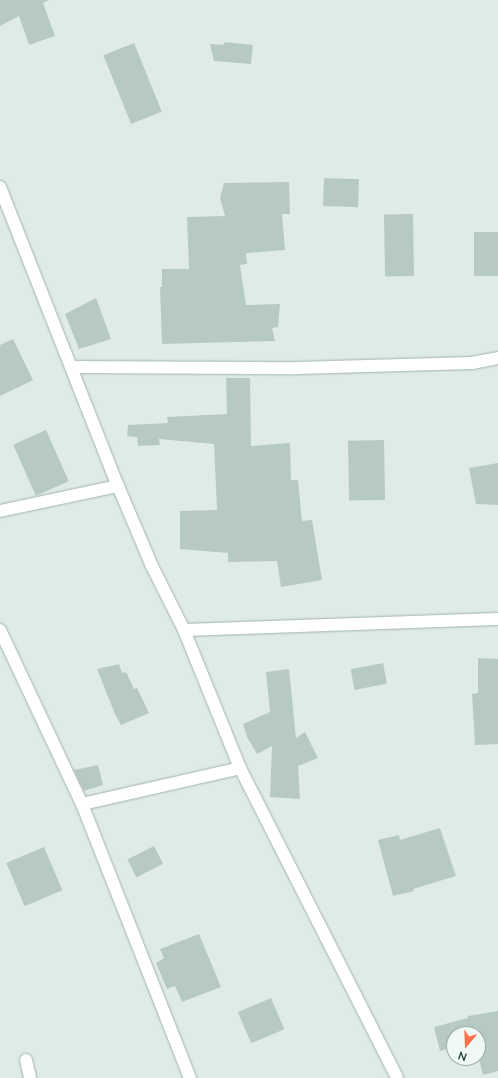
<!DOCTYPE html>
<html>
<head>
<meta charset="utf-8">
<style>
  body { margin:0 }
  #map { position:relative; width:498px; height:1078px; overflow:hidden; background:#dfece6; font-family:Lato,sans-serif }
  div>[style] { position:absolute }
  .building>* { inset:0; background:#b7cac1; transform-origin:0 0 }
  .roads { filter:drop-shadow(0 0 1px #a1b4ad) drop-shadow(0 0 1px #a1b4ad) }
  .street>* { height:12px; margin:-6px; padding:0 6px; transform-origin:6px; border-radius:6px; background:#fff }
  span { translate:-50% -50%; white-space:nowrap; text-align:center; line-height:1.15; -webkit-text-stroke:4px #f0f8f4; paint-order:stroke }
  .north { position:absolute; left:446px; top:1026px; width:40px; height:40px; box-sizing:border-box; background:#f0f8f4; border:1px solid #9caea7; border-radius:50%; rotate:199deg; font-size:11px; font-weight:700; line-height:16px; text-align:center; color:#1e3e34 }
  .north::after { content:''; display:block; margin:auto; width:14px; height:18px; background:#ff6f4a; clip-path:polygon(50% 0,100% 100%,50% 72%,0 100%) }
</style>
</head>
<body>
<div id="map">
  <div class="building">
    <i style="clip-path:polygon(0 0,49px 0,43px 3px,55px 36px,29px 45px,19px 16px,0 26px)"></i>
    <i style="clip-path:polygon(225px 42px,253px 45px,251px 64px,214px 61px,210px 44px,223px 45px)"></i>
    <i style="left:134px;top:43px;width:74px;height:33px;rotate:68deg"></i>
    <i style="left:324px;top:178px;width:35px;height:28px;rotate:2deg"></i>
    <i style="clip-path:polygon(289px 182px,290px 214px,282px 214px,285px 250px,246px 253px,247px 264px,240px 265px,246px 305px,280px 304px,278px 327px,272px 328px,275px 341px,162px 344px,160px 287px,162px 287px,162px 269px,189px 269px,187px 217px,225px 216px,220px 198px,224px 183px)"></i>
    <i style="left:413px;top:214px;width:62px;height:29px;rotate:89deg"></i>
    <i style="left:474px;top:232px;width:24px;height:44px"></i>
    <i style="clip-path:polygon(96px 298px,111px 339px,79px 349px,65px 314px)"></i>
    <i style="clip-path:polygon(13px 339px,33px 380px,0 396px,0 345px)"></i>
    <i style="clip-path:polygon(226px 378px,250px 378px,251px 446px,290px 443px,291px 480px,298px 480px,302px 521px,312px 520px,322px 580px,281px 587px,277px 561px,228px 562px,228px 553px,180px 549px,180px 511px,217px 510px,214px 444px,159px 439px,160px 445px,138px 446px,137px 437px,127px 436px,128px 425px,168px 423px,167px 417px,227px 414px)"></i>
    <i style="left:46px;top:430px;width:56px;height:36px;rotate:66deg"></i>
    <i style="left:384px;top:440px;width:60px;height:36px;rotate:89deg"></i>
    <i style="clip-path:polygon(498px 463px,498px 505px,476px 504px,469px 468px)"></i>
    <i style="clip-path:polygon(478px 658px,498px 659px,498px 744px,475px 745px,472px 694px,478px 693px)"></i>
    <i style="left:383px;top:663px;width:21px;height:33px;rotate:79deg"></i>
    <i style="clip-path:polygon(119px 664px,122px 673px,126px 672px,134px 689px,137px 688px,149px 713px,121px 725px,115px 714px,97px 669px)"></i>
    <i style="clip-path:polygon(289px 669px,296px 738px,305px 732px,318px 758px,298px 766px,300px 799px,270px 797px,272px 746px,257px 754px,247px 737px,243px 724px,270px 712px,266px 672px)"></i>
    <i style="clip-path:polygon(98px 765px,103px 785px,84px 791px,74px 770px)"></i>
    <i style="clip-path:polygon(440px 828px,456px 876px,413px 889px,414px 891px,393px 896px,378px 840px,399px 835px,400px 840px)"></i>
    <i style="left:154px;top:846px;width:20px;height:30px;rotate:63deg"></i>
    <i style="left:44px;top:847px;width:47px;height:41px;rotate:67deg"></i>
    <i style="clip-path:polygon(199px 934px,221px 987px,182px 1002px,175px 986px,167px 989px,156px 963px,164px 958px,160px 949px)"></i>
    <i style="left:271px;top:998px;width:34px;height:36px;rotate:67deg"></i>
    <i style="clip-path:polygon(498px 1011px,498px 1071px,483px 1075px,478px 1055px,478px 1034px,454px 1034px,454px 1047px,440px 1051px,434px 1027px,468px 1018px,468px 1016px)"></i>
  </div>
  <div class="roads">
    <div class="street">
      <i style="left:0;top:187px;width:321px;rotate:68.5deg"></i>
      <i style="left:118px;top:486px;width:87px;rotate:67deg"></i>
      <i style="left:152px;top:566px;width:72px;rotate:63.4deg"></i>
      <i style="left:184px;top:630px;width:149px;rotate:67.9deg"></i>
      <i style="left:240px;top:768px;width:347px;rotate:63.1deg"></i>
      <i style="left:72px;top:367px;width:225px;rotate:0.3deg"></i>
      <i style="left:297px;top:368px;width:175px;rotate:-1.6deg"></i>
      <i style="left:472px;top:363px;width:26px;rotate:-11deg"></i>
      <i style="left:0;top:511px;width:121px;rotate:-12deg"></i>
      <i style="left:0;top:630px;width:192px;rotate:64.8deg"></i>
      <i style="left:82px;top:804px;width:295px;rotate:68.5deg"></i>
      <i style="left:184px;top:630px;width:314px;rotate:-2deg"></i>
      <i style="left:82px;top:804px;width:162px;rotate:-12.8deg"></i>
      <i style="left:26px;top:1060px;width:18px;rotate:77deg"></i>
    </div>
  </div>
  <div class="north">N</div>
</div>
</body>
</html>
